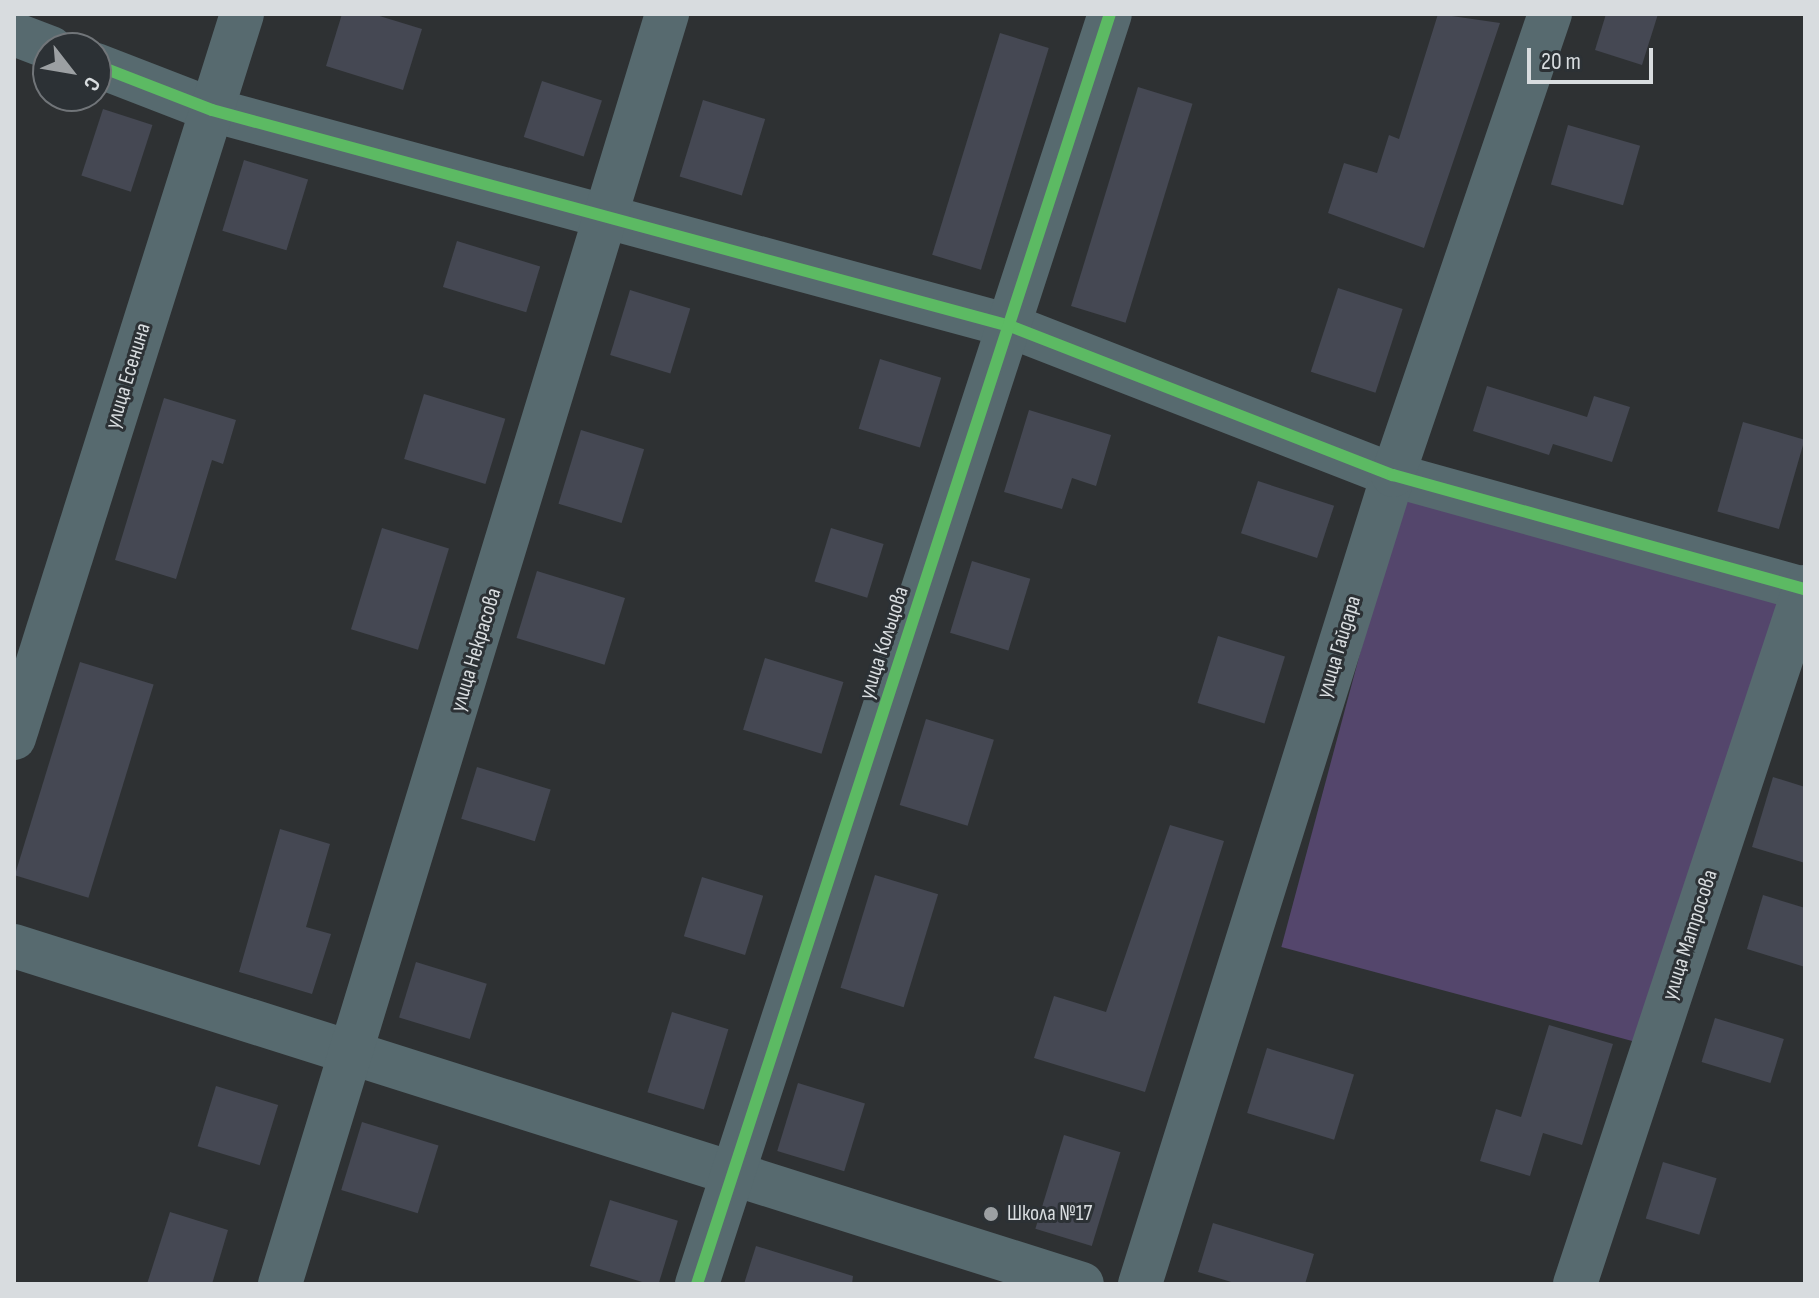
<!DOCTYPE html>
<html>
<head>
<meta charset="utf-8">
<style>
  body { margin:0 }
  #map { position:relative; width:1819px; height:1298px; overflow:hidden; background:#2e3133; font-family:"Sofia Sans Condensed",sans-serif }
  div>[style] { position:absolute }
  .green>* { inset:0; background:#54466c; transform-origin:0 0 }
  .building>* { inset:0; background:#454853; transform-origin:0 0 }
  .minor>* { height:44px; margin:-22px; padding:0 22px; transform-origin:22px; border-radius:22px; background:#576a6f }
  .cycleway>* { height:12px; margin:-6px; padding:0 6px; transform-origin:6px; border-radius:6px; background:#5cba63 }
  .dots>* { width:22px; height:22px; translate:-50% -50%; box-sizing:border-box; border:4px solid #2c3135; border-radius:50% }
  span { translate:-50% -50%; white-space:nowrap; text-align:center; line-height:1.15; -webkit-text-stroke:6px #2c3135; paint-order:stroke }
  .street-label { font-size:22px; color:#d8dcdf }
  .poi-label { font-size:22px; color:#d8dcdf }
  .left { translate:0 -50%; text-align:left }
  .frame { position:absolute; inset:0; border:16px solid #d8dcdf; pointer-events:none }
  .north { position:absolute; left:32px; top:32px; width:80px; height:80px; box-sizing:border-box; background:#2c3135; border:2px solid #717579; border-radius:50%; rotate:121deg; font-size:22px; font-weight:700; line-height:32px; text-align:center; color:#d8dcdf }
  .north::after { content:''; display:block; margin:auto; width:28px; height:36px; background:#9ca0a3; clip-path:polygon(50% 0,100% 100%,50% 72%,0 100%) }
  .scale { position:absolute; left:1527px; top:48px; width:126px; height:36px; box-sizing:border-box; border:4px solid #d8dcdf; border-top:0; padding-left:10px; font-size:24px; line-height:28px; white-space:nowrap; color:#d8dcdf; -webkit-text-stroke:6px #2c3135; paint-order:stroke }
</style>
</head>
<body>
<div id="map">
  <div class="green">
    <i style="left:1403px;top:493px;width:396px;height:470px;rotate:15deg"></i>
  </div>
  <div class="building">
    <i style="clip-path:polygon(342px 14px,373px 14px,422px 29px,403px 90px,326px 66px)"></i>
    <i style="clip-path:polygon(1438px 14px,1500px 23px,1424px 248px,1328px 213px,1344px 163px,1377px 173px,1389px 135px,1399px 139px)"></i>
    <i style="clip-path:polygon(1606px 14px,1658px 14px,1642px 65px,1595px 50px)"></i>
    <i style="left:1000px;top:33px;width:51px;height:232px;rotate:17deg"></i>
    <i style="left:542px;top:81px;width:63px;height:59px;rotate:18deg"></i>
    <i style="left:1138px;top:87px;width:57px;height:229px;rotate:17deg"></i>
    <i style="left:703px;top:100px;width:65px;height:80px;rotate:17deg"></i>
    <i style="left:103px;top:109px;width:52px;height:70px;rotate:18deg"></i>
    <i style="left:1568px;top:125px;width:75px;height:62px;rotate:16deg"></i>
    <i style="left:244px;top:160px;width:67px;height:74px;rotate:17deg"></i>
    <i style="left:457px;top:241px;width:87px;height:48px;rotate:17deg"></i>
    <i style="left:1338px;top:288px;width:68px;height:88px;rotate:18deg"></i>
    <i style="left:630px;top:290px;width:63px;height:68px;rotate:17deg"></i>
    <i style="left:880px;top:359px;width:64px;height:73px;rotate:17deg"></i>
    <i style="clip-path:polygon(1487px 386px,1587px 417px,1594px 396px,1630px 407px,1612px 462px,1553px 444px,1549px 455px,1473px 431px)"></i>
    <i style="left:424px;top:394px;width:85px;height:68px;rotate:17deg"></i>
    <i style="clip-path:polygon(164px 398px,236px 420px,223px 464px,212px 460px,176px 579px,115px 560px)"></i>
    <i style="clip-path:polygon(1029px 410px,1111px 435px,1096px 486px,1072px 478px,1062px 509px,1004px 492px)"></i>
    <i style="left:1743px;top:422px;width:64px;height:93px;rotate:16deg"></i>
    <i style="left:581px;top:430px;width:66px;height:77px;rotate:17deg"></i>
    <i style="left:1258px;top:481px;width:80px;height:55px;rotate:18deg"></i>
    <i style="left:382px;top:528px;width:70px;height:106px;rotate:17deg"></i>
    <i style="left:831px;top:528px;width:55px;height:56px;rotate:17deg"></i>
    <i style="left:972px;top:561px;width:61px;height:75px;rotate:17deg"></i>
    <i style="left:537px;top:571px;width:92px;height:70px;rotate:17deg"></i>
    <i style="left:1218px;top:636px;width:70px;height:70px;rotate:17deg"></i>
    <i style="left:765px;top:658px;width:82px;height:75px;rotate:17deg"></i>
    <i style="left:80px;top:662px;width:77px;height:223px;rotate:17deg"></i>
    <i style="left:926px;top:719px;width:71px;height:90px;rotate:17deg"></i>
    <i style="left:477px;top:767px;width:77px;height:54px;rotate:17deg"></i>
    <i style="clip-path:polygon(1773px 777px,1805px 787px,1805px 863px,1752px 847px)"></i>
    <i style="clip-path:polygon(1170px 825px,1224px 841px,1145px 1092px,1034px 1058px,1054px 996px,1106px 1012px)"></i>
    <i style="clip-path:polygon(280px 829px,330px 844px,306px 927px,331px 934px,312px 994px,239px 972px)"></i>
    <i style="left:875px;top:875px;width:66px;height:118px;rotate:17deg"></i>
    <i style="left:702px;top:877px;width:64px;height:62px;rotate:17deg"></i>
    <i style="clip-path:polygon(1763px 895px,1805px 908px,1805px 967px,1747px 949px)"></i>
    <i style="left:416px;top:962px;width:74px;height:58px;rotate:17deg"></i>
    <i style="left:672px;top:1012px;width:59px;height:84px;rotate:17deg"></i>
    <i style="left:1715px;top:1018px;width:72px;height:46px;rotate:17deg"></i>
    <i style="clip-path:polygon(1549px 1025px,1613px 1044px,1582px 1145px,1543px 1133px,1530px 1176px,1480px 1161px,1496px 1109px,1521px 1117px)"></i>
    <i style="left:1267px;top:1048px;width:91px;height:68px;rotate:17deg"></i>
    <i style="left:798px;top:1083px;width:70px;height:71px;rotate:17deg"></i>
    <i style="left:216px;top:1086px;width:65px;height:63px;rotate:17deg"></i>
    <i style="left:362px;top:1122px;width:80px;height:71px;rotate:17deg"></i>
    <i style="left:1064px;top:1135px;width:59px;height:98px;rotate:17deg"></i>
    <i style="left:1663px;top:1162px;width:56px;height:59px;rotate:17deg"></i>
    <i style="left:610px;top:1200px;width:71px;height:69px;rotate:17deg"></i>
    <i style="clip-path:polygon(170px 1212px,228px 1230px,212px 1284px,147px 1284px)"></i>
    <i style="clip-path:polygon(1213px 1223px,1314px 1254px,1305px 1284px,1238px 1284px,1198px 1272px)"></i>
    <i style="clip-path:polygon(756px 1246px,853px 1276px,852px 1284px,744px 1284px)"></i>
  </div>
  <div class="minor">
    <i style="left:14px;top:34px;width:40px;rotate:21deg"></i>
    <i style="left:96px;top:65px;width:124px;rotate:21.2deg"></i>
    <i style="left:212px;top:110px;width:827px;rotate:15.15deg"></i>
    <i style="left:1010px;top:326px;width:411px;rotate:21.3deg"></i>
    <i style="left:1393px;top:475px;width:427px;rotate:15.5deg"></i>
    <i style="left:14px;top:738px;width:759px;rotate:-72.52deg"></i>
    <i style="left:14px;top:946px;width:1120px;rotate:17.56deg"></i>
    <i style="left:280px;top:1284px;width:1328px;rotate:-73.05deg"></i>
    <i style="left:697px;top:1284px;width:1335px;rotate:-71.99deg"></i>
    <i style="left:1140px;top:1284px;width:848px;rotate:-72.63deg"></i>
    <i style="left:1393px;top:475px;width:487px;rotate:-71.2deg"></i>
    <i style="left:1575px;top:1284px;width:734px;rotate:-71.74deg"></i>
  </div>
  <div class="cycleway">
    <i style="left:96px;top:65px;width:124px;rotate:21.2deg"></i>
    <i style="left:212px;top:110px;width:827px;rotate:15.15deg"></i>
    <i style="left:1010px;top:326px;width:411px;rotate:21.3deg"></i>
    <i style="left:1393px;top:475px;width:427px;rotate:15.5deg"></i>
    <i style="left:697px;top:1284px;width:1335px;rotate:-71.99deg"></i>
  </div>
  <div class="dots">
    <i style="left:991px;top:1214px;background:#9ca0a3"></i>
  </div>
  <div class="street-label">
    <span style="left:128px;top:376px;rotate:-73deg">улица Есенина</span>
    <span style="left:884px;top:643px;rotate:-72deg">улица Кольцова</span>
    <span style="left:1339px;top:647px;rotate:-73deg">улица Гайдара</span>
    <span style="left:476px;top:650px;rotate:-73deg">улица Некрасова</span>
    <span style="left:1690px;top:935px;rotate:-72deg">улица Матросова</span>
  </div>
  <div class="poi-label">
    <span class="left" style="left:1007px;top:1214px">Школа №17</span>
  </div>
  <div class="frame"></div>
  <div class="north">С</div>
  <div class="scale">20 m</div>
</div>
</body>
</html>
